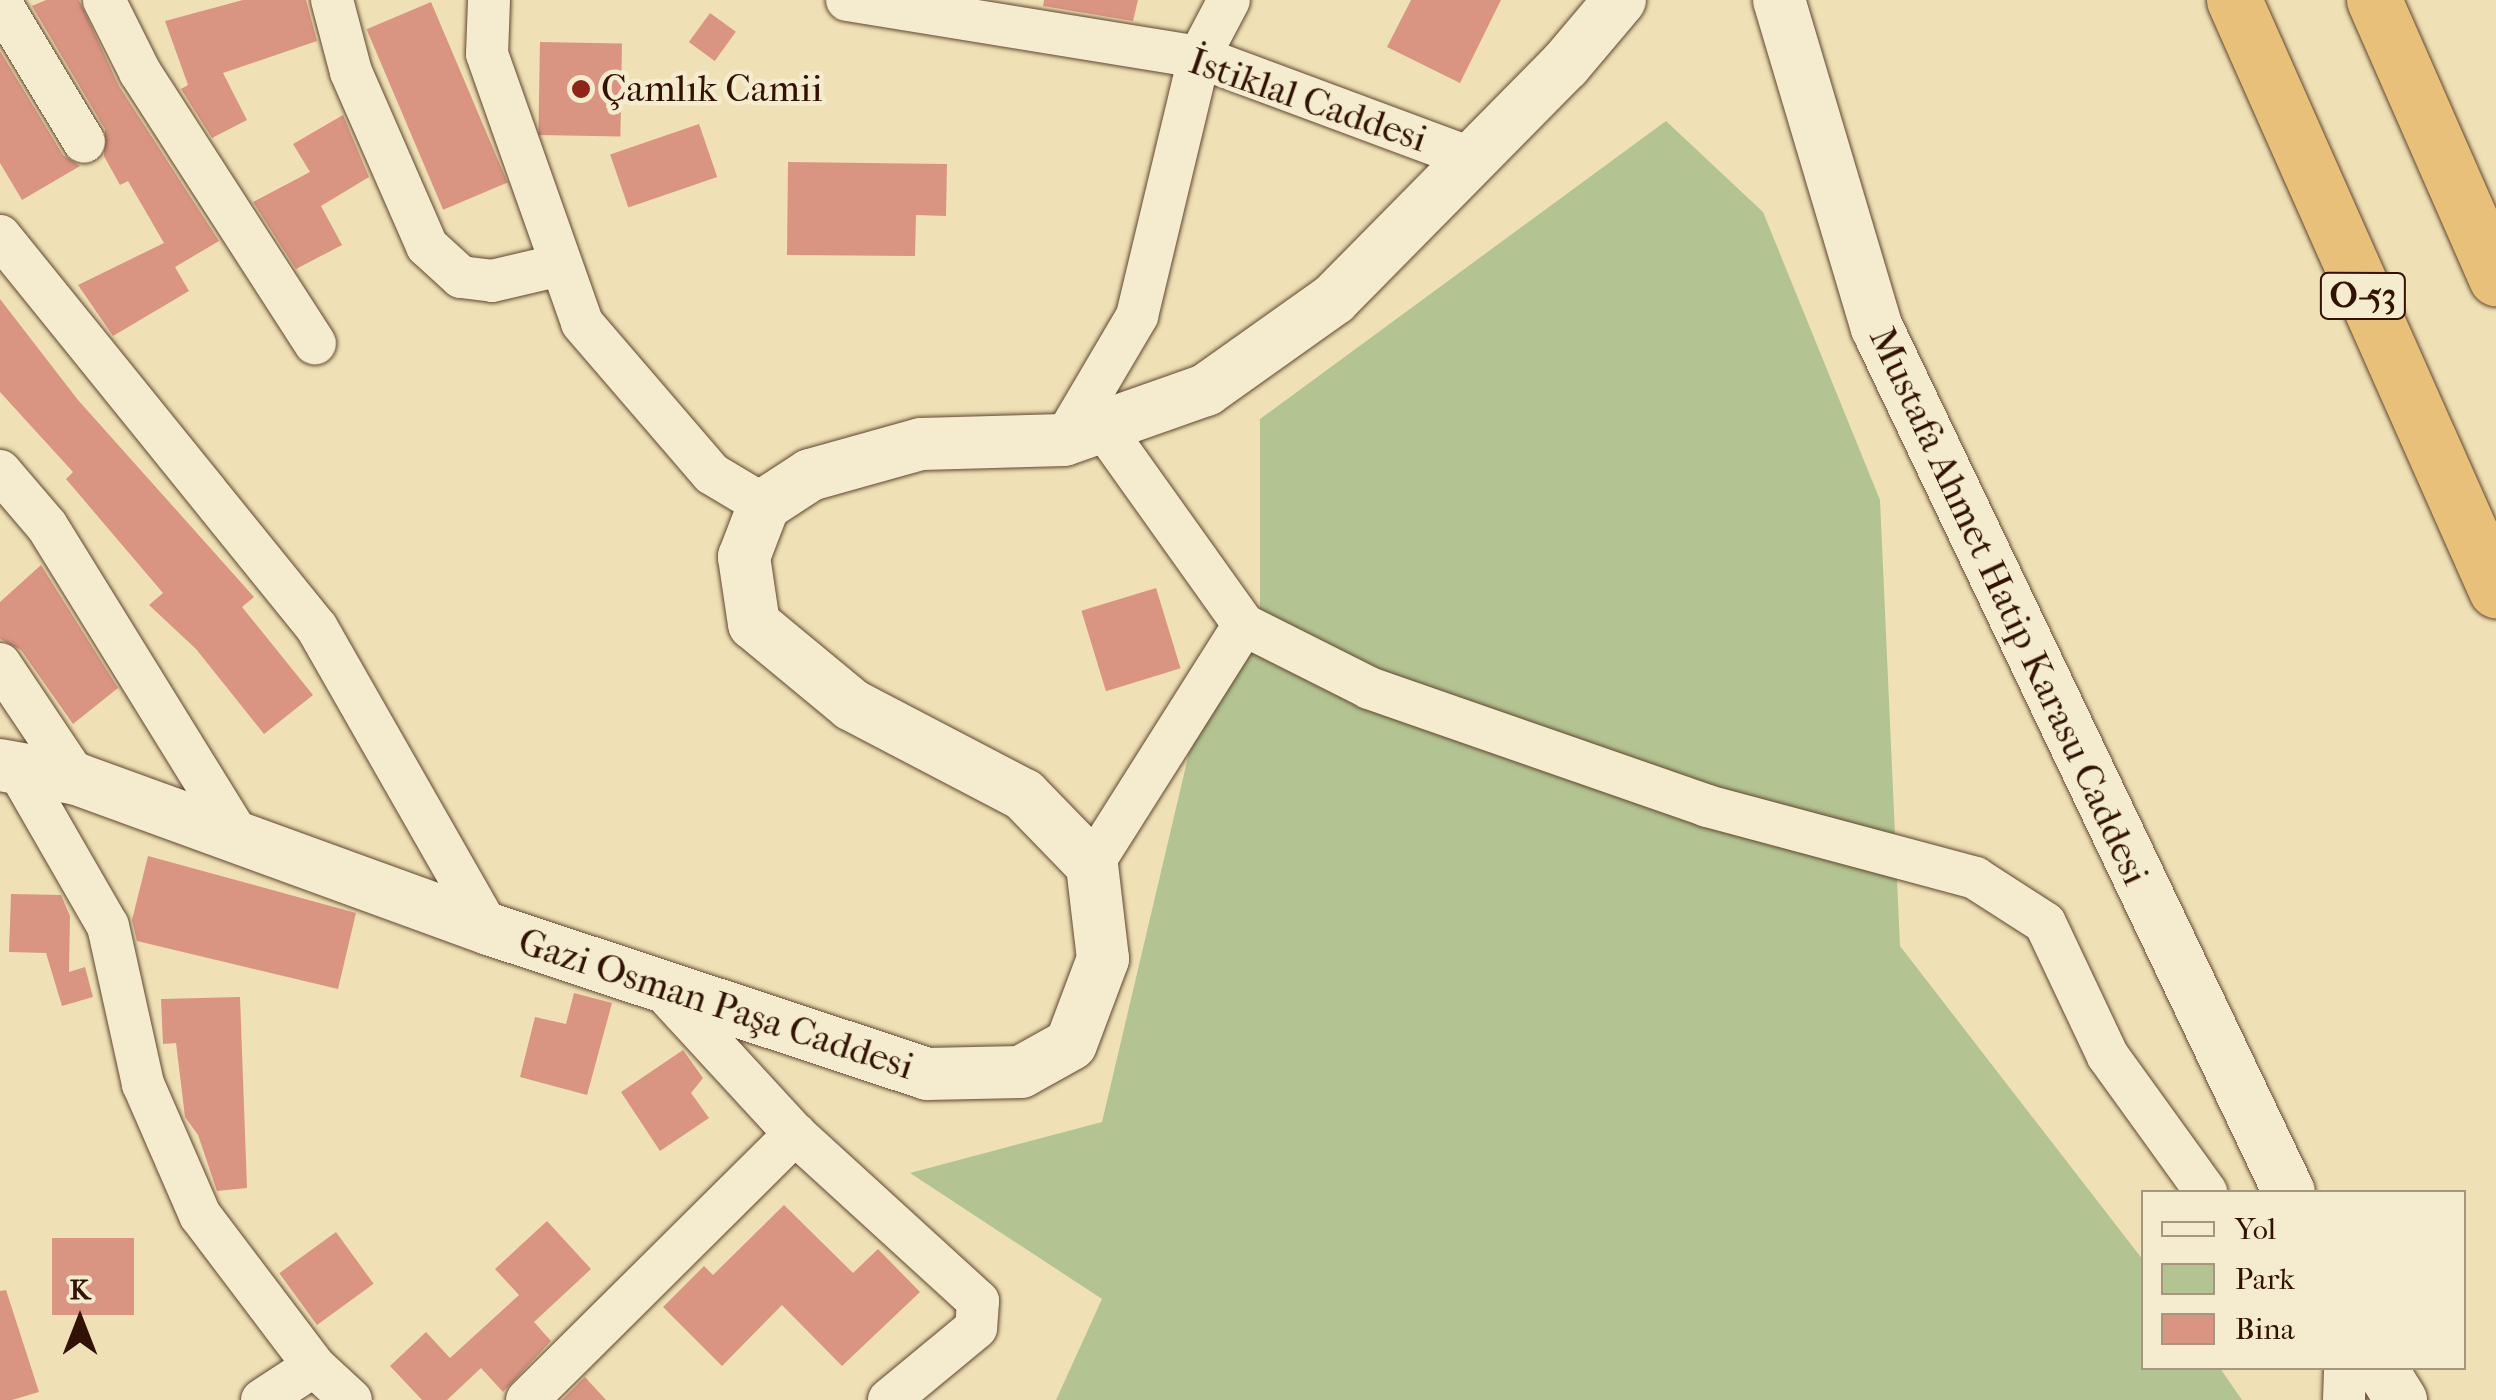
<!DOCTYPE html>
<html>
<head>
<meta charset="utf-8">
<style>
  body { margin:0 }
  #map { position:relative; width:2496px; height:1400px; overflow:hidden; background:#efe1b5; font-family:"IM FELL French Canon",serif }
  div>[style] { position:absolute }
  .green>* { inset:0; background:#b3c492 }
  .building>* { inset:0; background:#d99582; transform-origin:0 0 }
  .roads { filter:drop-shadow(0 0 2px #614630) drop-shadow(0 0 2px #614630) }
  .minor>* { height:42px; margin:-21px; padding:0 21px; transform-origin:21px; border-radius:21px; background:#f5eccf }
  .tertiary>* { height:52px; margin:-26px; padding:0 26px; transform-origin:26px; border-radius:26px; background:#f5eccf }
  .motorway>* { height:55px; margin:-27.5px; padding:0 27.5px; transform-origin:27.5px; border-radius:27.5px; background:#e8c07a }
  .dots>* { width:28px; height:28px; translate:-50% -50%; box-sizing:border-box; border:5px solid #f5eccf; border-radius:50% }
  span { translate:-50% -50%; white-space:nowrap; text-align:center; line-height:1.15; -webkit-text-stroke:9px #f5eccf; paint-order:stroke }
  .shield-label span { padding:2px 8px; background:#f5eccf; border:2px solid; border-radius:8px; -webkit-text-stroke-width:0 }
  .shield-label { font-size:35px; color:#321204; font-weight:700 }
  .poi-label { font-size:38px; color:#321204 }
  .left { translate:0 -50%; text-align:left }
  .street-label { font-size:38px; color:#321204 }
  .legend { position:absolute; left:2141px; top:1190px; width:325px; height:180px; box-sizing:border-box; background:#f5eccf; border:2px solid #a7957e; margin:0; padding:12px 18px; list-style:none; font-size:30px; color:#321204 }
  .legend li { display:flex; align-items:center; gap:20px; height:50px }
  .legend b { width:50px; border:2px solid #a7957e }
  .north { position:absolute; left:30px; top:1270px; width:100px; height:100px; -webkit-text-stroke:8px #f5eccf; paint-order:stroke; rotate:0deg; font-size:28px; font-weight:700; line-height:40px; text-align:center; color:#321204 }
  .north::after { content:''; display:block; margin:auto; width:35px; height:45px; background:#321204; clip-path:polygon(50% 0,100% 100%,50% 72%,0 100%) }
</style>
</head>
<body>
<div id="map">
  <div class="green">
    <i style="clip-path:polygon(1666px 121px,1763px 212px,1880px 500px,1900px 946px,2143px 1260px,2144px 1368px,2220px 1368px,2242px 1400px,1056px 1400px,1102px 1299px,910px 1173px,1102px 1122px,1189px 753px,1260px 617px,1260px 419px)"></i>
  </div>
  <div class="building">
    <i style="clip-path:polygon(46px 0,79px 0,119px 86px,219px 241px,175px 267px,189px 291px,113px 336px,78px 285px,164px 243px,128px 181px,120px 185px,104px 156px,105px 129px,32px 6px)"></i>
    <i style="clip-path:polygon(243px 0,306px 0,317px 41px,223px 73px,247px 120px,212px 138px,181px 89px,188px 85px,165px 21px)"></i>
    <i style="clip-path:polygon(1044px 0,1138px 0,1133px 21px,1043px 6px)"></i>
    <i style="clip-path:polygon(1411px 0,1501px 0,1460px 83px,1387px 47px)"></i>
    <i style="left:431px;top:2px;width:196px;height:70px;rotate:67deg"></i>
    <i style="left:710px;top:13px;width:32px;height:36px;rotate:36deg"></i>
    <i style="left:540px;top:42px;width:82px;height:93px;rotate:1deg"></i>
    <i style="clip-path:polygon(0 51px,63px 155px,80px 166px,22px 200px,0 163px)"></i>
    <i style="clip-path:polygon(343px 115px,369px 177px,321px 206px,342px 245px,296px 269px,253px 202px,310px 172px,293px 144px)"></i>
    <i style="left:699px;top:124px;width:56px;height:94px;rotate:71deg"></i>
    <i style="clip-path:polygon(788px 162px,947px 164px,946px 216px,916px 215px,915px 256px,787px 255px)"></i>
    <i style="clip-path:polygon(0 299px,78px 400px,254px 597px,242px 607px,313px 695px,264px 734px,196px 649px,149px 605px,163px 593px,66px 479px,73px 472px,0 392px)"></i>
    <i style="clip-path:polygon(41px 565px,118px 688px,73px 724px,21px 650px,0 639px,0 602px)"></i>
    <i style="left:1156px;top:588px;width:84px;height:78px;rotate:73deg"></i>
    <i style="clip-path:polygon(148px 856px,356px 913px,338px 989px,137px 941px,132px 920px)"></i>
    <i style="clip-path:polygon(11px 894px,61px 895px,70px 916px,69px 972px,85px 967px,93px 997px,62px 1006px,46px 953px,9px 952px)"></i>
    <i style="clip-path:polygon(574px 993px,612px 1003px,587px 1095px,520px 1077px,535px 1017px,566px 1024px)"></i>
    <i style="clip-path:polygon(240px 997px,247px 1188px,217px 1191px,198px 1135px,185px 1117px,176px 1043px,163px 1044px,161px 999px)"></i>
    <i style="clip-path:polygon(683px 1050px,703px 1078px,691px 1093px,709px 1118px,660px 1151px,621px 1092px)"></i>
    <i style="clip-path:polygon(784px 1205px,853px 1273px,878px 1249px,920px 1292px,842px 1366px,782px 1305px,722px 1366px,663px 1307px,704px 1266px,713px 1275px)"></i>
    <i style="clip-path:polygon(547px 1221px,591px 1269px,534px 1322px,551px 1341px,503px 1392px,481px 1368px,447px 1400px,422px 1400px,390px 1366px,426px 1332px,450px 1358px,519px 1295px,495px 1269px)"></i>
    <i style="left:336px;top:1232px;width:64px;height:70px;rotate:54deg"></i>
    <i style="left:52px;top:1238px;width:82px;height:77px"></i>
    <i style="clip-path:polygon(6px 1290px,39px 1392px,12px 1400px,0 1400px,0 1291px)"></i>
    <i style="clip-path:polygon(585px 1377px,606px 1400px,562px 1400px)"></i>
  </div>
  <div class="roads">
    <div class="minor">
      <i style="left:104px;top:0;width:80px;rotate:63.4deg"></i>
      <i style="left:140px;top:72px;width:323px;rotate:57.2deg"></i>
      <i style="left:332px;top:0;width:74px;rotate:75.2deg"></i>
      <i style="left:351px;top:72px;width:190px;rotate:66.4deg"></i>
      <i style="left:427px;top:246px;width:46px;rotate:42.4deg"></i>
      <i style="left:461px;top:277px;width:31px;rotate:7deg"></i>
      <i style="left:492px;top:281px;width:70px;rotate:-13.2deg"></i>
      <i style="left:489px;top:0;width:54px;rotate:92.1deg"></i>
      <i style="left:487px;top:54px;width:285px;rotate:70.5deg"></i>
      <i style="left:582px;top:323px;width:199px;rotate:49.3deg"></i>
      <i style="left:712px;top:474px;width:61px;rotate:30.8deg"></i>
      <i style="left:847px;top:0;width:357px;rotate:9.2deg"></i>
      <i style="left:1199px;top:57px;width:290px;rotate:20.4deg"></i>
      <i style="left:0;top:2px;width:163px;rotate:59deg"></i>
      <i style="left:0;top:236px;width:504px;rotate:51.04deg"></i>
      <i style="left:317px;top:628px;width:347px;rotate:60.3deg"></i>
      <i style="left:1102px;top:426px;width:244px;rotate:54.5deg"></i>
      <i style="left:1244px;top:625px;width:140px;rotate:26.7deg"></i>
      <i style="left:1369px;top:688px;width:358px;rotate:19.2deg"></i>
      <i style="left:1707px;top:806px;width:278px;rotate:15deg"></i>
      <i style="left:1975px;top:878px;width:83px;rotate:32.7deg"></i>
      <i style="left:2045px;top:923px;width:147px;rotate:64.7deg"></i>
      <i style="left:2108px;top:1056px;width:168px;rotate:54.2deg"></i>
      <i style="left:1064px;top:440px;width:144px;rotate:-59.5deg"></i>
      <i style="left:1137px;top:316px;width:266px;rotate:-76.5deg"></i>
      <i style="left:1199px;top:57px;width:64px;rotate:-62.2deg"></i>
      <i style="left:0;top:471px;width:72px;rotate:49.5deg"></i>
      <i style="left:47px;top:526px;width:367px;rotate:58.3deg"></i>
      <i style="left:0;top:664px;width:138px;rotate:56.2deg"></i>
      <i style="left:17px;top:768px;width:182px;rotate:60.1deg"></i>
      <i style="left:108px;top:926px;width:162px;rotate:77.5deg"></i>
      <i style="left:143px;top:1084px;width:143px;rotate:66.5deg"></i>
      <i style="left:200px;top:1215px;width:189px;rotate:52.9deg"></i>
      <i style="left:314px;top:1366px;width:50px;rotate:42.6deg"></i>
      <i style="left:1092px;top:865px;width:284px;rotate:-57.7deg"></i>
      <i style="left:657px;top:984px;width:204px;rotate:47.4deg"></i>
      <i style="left:795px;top:1134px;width:248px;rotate:42.4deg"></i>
      <i style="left:978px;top:1301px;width:27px;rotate:94deg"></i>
      <i style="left:976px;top:1328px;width:113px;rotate:140.4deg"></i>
      <i style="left:262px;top:1400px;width:62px;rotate:-33.2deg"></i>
      <i style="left:527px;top:1400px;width:378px;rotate:-44.8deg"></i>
      <i style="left:2344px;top:1400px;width:32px;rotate:-88deg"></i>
    </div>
    <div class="tertiary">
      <i style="left:1779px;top:0;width:342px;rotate:73.4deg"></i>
      <i style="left:1877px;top:328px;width:957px;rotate:64.51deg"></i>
      <i style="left:0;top:765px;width:78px;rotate:10.3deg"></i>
      <i style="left:77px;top:779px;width:438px;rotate:20deg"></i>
      <i style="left:489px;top:929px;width:461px;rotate:18.3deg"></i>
      <i style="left:927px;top:1074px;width:94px;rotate:-1.2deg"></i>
      <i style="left:1021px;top:1072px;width:57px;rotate:-29.2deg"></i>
      <i style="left:1071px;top:1044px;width:91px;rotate:-69.4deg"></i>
      <i style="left:1103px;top:959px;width:95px;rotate:-96.7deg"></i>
      <i style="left:1092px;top:865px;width:98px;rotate:-134.2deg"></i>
      <i style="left:1024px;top:795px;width:194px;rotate:-152.4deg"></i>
      <i style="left:852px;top:705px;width:127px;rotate:-140.4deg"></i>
      <i style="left:754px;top:624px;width:68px;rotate:-98.5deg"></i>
      <i style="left:744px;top:557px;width:56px;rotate:-69deg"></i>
      <i style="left:764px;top:505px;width:55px;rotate:-33.1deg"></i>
      <i style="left:810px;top:475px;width:115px;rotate:-15.6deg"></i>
      <i style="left:921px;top:444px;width:143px;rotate:-1.6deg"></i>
      <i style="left:1064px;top:440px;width:151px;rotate:-19.4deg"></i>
      <i style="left:1206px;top:390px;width:157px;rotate:-35.4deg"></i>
      <i style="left:1334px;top:299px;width:329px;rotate:-45.4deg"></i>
      <i style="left:1565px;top:65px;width:85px;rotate:-49.8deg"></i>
      <i style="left:2381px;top:1368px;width:38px;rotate:58deg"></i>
    </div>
    <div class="motorway">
      <i style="left:2234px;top:0;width:646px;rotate:66.06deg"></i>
      <i style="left:2374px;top:0;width:304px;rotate:66.3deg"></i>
    </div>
  </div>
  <div class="dots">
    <i style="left:581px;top:89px;background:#8f2418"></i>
  </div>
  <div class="shield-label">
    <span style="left:2363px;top:296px">O-53</span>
  </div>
  <div class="poi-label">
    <span class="left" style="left:601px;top:89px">Çamlık Camii</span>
  </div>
  <div class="street-label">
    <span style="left:1308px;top:100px;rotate:19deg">İstiklal Caddesi</span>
    <span style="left:2009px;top:606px;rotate:65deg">Mustafa Ahmet Hatip Karasu Caddesi</span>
    <span style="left:716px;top:1004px;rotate:18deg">Gazi Osman Paşa Caddesi</span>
  </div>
  <ul class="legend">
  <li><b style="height:12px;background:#f5eccf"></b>Yol</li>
  <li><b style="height:28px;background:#b3c492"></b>Park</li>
  <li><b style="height:28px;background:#d99582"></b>Bina</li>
  </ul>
  <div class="north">K</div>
</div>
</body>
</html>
